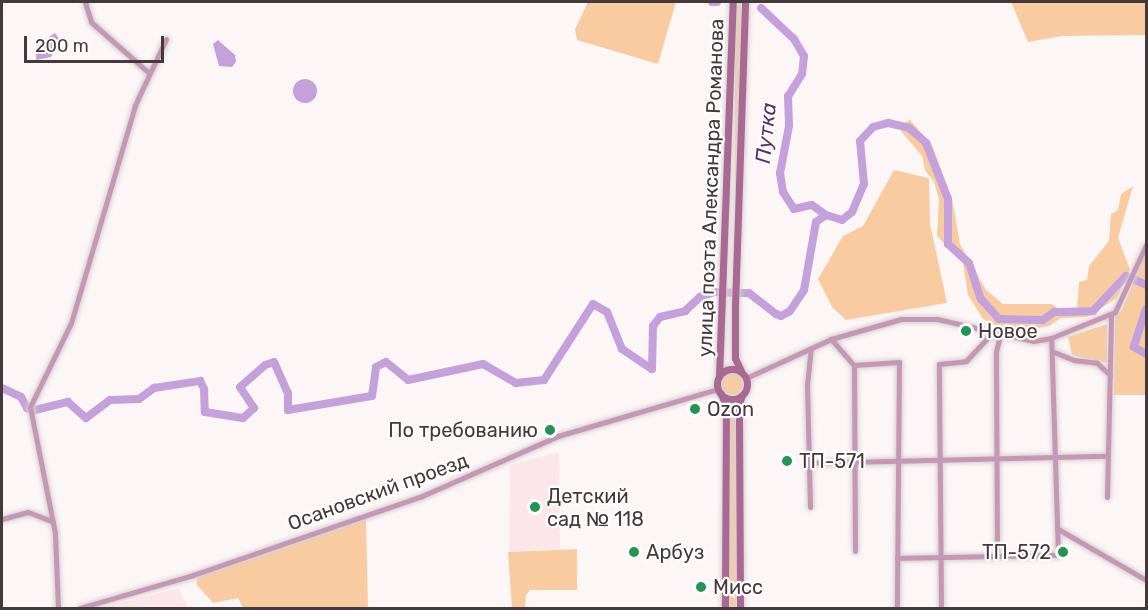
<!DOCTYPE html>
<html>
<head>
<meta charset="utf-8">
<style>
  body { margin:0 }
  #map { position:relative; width:1148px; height:610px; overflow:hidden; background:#fcf6f7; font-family:Rubik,sans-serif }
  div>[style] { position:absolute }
  .built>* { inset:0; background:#fce6e9 }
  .green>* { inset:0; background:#f8cca0; transform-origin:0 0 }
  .round { border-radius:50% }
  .water>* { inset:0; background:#c5a1db }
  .river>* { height:8px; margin:-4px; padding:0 4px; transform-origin:4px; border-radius:4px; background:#c5a1db }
  .roads { filter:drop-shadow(0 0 2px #d7d0d1) drop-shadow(0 0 2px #d7d0d1) }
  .minor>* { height:5px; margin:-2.5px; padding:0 2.5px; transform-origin:2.5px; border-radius:2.5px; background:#c697b5 }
  .secondary>* { height:7px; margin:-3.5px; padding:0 3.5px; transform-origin:3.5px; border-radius:3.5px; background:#aa6894 }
  .secondary>.ring { margin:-3.5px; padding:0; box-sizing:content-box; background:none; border:7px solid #aa6894; border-radius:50% }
  .dots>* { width:16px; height:16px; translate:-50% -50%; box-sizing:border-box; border:3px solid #fff; border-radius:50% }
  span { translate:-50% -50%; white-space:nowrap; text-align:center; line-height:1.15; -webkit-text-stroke:4.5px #fff; paint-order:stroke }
  .street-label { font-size:20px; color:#44393b }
  .poi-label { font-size:20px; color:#44393b }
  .left { translate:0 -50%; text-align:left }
  .right { translate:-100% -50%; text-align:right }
  .water-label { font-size:21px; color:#5a2d72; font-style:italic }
  .frame { position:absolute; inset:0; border:3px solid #44393b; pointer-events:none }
  .scale { position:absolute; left:24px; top:36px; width:140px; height:27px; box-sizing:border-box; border:3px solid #44393b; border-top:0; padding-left:8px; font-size:18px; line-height:21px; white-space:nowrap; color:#44393b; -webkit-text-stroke:4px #fff; paint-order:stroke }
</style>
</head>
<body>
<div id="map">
  <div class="built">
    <i style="clip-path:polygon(559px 452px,560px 549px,509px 551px,510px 465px)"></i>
    <i style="clip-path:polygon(179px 588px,188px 608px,101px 608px)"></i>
  </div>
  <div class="green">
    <i style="clip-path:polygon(588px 2px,676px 2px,658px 64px,577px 40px,575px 29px)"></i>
    <i style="left:735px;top:2px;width:6px;height:259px"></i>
    <i style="clip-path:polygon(1011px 2px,1146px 2px,1146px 35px,1062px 36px,1028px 42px)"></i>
    <i style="clip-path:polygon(910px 120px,932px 145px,952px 198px,960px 244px,986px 290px,1003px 304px,1052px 304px,1060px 310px,1077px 308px,1079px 282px,1087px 280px,1089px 266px,1109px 241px,1111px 214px,1118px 210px,1121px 194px,1133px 186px,1118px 238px,1130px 269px,1117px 298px,1087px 317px,1061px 318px,1049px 326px,1026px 330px,1003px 329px,983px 319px,968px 295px,963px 264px,937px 236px,939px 199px,934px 182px,925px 170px,922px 156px,901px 131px,904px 123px)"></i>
    <i style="clip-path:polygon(894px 170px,929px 178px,930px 224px,947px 303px,846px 320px,832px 307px,818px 279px,843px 236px,863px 226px)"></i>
    <i style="clip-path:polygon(1146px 251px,1146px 395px,1114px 395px,1115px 317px,1122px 310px)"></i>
    <i style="clip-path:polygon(1107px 324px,1107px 363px,1072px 355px,1068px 337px)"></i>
    <i class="round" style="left:721px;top:373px;width:22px;height:22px"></i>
    <i style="left:729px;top:412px;width:7px;height:196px"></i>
    <i style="clip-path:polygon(366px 519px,368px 608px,243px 608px,238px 598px,213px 603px,196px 584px,198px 577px)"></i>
    <i style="clip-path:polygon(577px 549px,577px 590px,530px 590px,526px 595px,525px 608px,512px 608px,508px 552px)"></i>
  </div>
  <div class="water">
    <i style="clip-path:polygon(55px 33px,60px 40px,51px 57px,36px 60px,37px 45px)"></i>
    <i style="clip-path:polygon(218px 40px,235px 55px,236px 62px,232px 67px,219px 66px,213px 44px)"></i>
    <i class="round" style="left:293px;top:79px;width:24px;height:24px"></i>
  </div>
  <div class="river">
    <i style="left:712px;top:2px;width:5px"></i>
    <i style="left:761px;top:8px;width:45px;rotate:43.2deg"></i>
    <i style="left:794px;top:39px;width:20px;rotate:60deg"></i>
    <i style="left:804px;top:56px;width:18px;rotate:96deg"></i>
    <i style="left:802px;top:74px;width:26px;rotate:122deg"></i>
    <i style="left:788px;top:96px;width:30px;rotate:88deg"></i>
    <i style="left:789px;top:126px;width:48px;rotate:100.8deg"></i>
    <i style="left:780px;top:173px;width:19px;rotate:81deg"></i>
    <i style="left:783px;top:192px;width:20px;rotate:57deg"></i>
    <i style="left:794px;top:209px;width:18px;rotate:-13deg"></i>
    <i style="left:812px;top:205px;width:17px;rotate:36deg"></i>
    <i style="left:1146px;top:309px;width:40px;rotate:108deg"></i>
    <i style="left:1134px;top:347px;width:14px;rotate:30deg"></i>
    <i style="left:2px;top:388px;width:21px;rotate:25deg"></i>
    <i style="left:21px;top:397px;width:13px;rotate:61deg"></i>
    <i style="left:27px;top:408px;width:8px;rotate:14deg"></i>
    <i style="left:35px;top:410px;width:34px;rotate:-14deg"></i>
    <i style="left:68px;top:402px;width:24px;rotate:42deg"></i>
    <i style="left:86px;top:418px;width:30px;rotate:-37deg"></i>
    <i style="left:110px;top:400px;width:29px;rotate:-2deg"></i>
    <i style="left:139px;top:399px;width:19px;rotate:-36deg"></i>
    <i style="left:154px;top:388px;width:47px;rotate:-8.7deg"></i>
    <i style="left:200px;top:381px;width:9px;rotate:63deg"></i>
    <i style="left:204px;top:389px;width:23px;rotate:88deg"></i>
    <i style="left:205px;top:412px;width:38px;rotate:9deg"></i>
    <i style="left:243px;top:418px;width:15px;rotate:-42deg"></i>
    <i style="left:254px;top:408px;width:25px;rotate:-124deg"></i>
    <i style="left:240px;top:387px;width:33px;rotate:-41deg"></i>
    <i style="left:265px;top:365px;width:9px;rotate:-18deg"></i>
    <i style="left:274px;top:362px;width:34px;rotate:66deg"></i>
    <i style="left:288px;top:393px;width:17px;rotate:90deg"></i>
    <i style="left:288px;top:410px;width:85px;rotate:-9.5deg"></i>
    <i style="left:372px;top:396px;width:29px;rotate:-82deg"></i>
    <i style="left:376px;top:367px;width:11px;rotate:-27deg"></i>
    <i style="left:386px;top:362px;width:28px;rotate:39deg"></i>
    <i style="left:408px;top:380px;width:77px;rotate:-12deg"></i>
    <i style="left:483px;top:364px;width:38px;rotate:30deg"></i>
    <i style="left:516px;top:383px;width:28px;rotate:-6deg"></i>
    <i style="left:544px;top:380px;width:90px;rotate:-57.2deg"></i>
    <i style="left:593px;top:304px;width:16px;rotate:30deg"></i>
    <i style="left:607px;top:312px;width:40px;rotate:68deg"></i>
    <i style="left:622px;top:349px;width:36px;rotate:34deg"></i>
    <i style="left:652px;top:369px;width:43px;rotate:-88.7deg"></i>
    <i style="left:653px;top:326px;width:11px;rotate:-52deg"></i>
    <i style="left:660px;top:317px;width:26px;rotate:-13deg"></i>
    <i style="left:685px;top:311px;width:21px;rotate:-43deg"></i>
    <i style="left:700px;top:297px;width:15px;rotate:-20deg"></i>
    <i style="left:714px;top:292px;width:35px;rotate:2deg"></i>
    <i style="left:749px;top:293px;width:34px;rotate:38deg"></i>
    <i style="left:776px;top:314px;width:5px;rotate:22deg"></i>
    <i style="left:781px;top:316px;width:10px;rotate:-29deg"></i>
    <i style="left:790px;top:311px;width:25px;rotate:-56deg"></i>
    <i style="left:804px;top:290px;width:69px;rotate:-80deg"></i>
    <i style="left:816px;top:222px;width:12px;rotate:-35deg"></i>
    <i style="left:826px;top:215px;width:17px;rotate:17deg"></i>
    <i style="left:842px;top:220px;width:13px;rotate:-39deg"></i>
    <i style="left:852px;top:212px;width:30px;rotate:-67deg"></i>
    <i style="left:864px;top:184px;width:43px;rotate:-95.3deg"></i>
    <i style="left:860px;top:141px;width:19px;rotate:-47deg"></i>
    <i style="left:873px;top:127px;width:16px;rotate:-15deg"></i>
    <i style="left:888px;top:123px;width:22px;rotate:13deg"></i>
    <i style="left:909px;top:128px;width:23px;rotate:41deg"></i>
    <i style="left:926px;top:143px;width:60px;rotate:68.6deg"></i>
    <i style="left:948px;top:199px;width:45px;rotate:90deg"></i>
    <i style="left:948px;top:244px;width:28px;rotate:42deg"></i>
    <i style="left:969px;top:263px;width:38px;rotate:72deg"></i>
    <i style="left:981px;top:299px;width:27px;rotate:48deg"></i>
    <i style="left:999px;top:319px;width:44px;rotate:1.3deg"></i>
    <i style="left:1043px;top:320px;width:14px;rotate:-36deg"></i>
    <i style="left:1054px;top:312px;width:39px;rotate:-1deg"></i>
    <i style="left:1093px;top:311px;width:48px;rotate:-46.7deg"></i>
    <i style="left:1126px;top:276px;width:22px;rotate:24deg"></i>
  </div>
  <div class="roads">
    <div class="minor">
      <i style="left:85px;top:2px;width:21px;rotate:73deg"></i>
      <i style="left:91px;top:22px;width:77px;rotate:41.3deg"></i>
      <i style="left:831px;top:339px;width:35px;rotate:49deg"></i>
      <i style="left:854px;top:365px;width:45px;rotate:-3.8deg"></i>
      <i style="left:899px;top:362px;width:246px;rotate:90.5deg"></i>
      <i style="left:1054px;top:352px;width:22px;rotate:22deg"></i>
      <i style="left:1074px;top:360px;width:23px;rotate:7deg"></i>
      <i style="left:1097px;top:363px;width:18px;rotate:43deg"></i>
      <i style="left:854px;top:365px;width:186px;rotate:89.7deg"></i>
      <i style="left:746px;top:378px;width:94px;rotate:-24.6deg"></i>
      <i style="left:831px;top:339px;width:73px;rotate:-15.9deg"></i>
      <i style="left:901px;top:319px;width:36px"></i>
      <i style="left:937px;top:319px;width:98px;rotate:12.9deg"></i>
      <i style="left:1033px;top:341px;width:18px;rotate:-9deg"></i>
      <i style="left:1051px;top:338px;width:69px;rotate:-22.1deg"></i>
      <i style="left:1115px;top:312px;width:74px;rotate:-65.2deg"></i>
      <i style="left:808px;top:463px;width:297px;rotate:-1.4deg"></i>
      <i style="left:1107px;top:497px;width:182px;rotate:-88.7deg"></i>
      <i style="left:810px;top:507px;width:122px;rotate:-91.4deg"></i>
      <i style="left:807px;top:385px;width:37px;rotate:-84deg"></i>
      <i style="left:2px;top:519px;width:27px;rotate:-15deg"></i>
      <i style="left:28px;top:512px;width:26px;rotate:21deg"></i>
      <i style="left:1058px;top:529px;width:102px;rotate:30.1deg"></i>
      <i style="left:997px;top:555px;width:203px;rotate:-90.3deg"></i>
      <i style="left:996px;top:352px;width:17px;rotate:-77deg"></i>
      <i style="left:897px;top:558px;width:161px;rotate:-1.1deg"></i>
      <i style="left:1058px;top:555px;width:217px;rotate:-91.8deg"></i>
      <i style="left:58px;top:608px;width:75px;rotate:-92.3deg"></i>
      <i style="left:55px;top:533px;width:128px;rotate:-101.2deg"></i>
      <i style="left:30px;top:407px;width:93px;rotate:-64deg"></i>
      <i style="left:71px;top:323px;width:227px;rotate:-73.6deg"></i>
      <i style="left:135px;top:105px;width:73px;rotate:-64.8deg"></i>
      <i style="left:80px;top:608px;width:115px;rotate:-16.2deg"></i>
      <i style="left:190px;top:576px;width:245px;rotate:-19deg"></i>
      <i style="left:422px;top:496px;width:149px;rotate:-23.8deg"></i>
      <i style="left:558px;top:436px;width:167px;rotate:-16.4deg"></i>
      <i style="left:941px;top:608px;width:244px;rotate:-90.5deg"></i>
      <i style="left:939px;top:364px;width:27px;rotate:-6deg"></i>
      <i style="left:966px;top:361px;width:40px;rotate:-47deg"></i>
    </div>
    <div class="secondary">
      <i class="ring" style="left:717px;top:369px;width:23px;height:23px"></i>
      <i style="left:741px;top:371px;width:14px;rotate:-115deg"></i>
      <i style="left:735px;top:358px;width:52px;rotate:-90deg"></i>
      <i style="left:735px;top:306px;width:304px;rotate:-88.1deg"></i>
      <i style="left:719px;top:376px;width:374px;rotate:-87.9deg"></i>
      <i style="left:721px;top:394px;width:12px;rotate:66deg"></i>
      <i style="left:726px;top:405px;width:203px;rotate:90.3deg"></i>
      <i style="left:740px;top:608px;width:204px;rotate:-90.3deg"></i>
      <i style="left:739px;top:404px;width:9px;rotate:-72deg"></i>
    </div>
  </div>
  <div class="dots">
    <i style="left:966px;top:331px;background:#229550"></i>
    <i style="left:695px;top:409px;background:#229550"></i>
    <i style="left:550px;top:430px;background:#229550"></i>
    <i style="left:787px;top:461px;background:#229550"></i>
    <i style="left:535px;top:507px;background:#229550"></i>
    <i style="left:634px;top:552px;background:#229550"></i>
    <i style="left:1063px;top:552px;background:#229550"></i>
    <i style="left:701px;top:587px;background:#229550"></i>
  </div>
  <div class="street-label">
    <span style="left:711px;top:188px;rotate:-88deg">улица поэта Александра Романова</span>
    <span style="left:378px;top:492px;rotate:-20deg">Осановский проезд</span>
  </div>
  <div class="poi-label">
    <span class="left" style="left:978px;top:331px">Новое</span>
    <span class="left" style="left:707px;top:409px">Ozon</span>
    <span class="right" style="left:538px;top:430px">По требованию</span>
    <span class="left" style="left:799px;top:461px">ТП-571</span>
    <span class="left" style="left:547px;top:508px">Детский<br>сад № 118</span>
    <span class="left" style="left:646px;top:552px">Арбуз</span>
    <span class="right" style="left:1051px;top:552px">ТП-572</span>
    <span class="left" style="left:713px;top:587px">Мисс</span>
  </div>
  <div class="water-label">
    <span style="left:766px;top:133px;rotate:-84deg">Путка</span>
  </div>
  <div class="frame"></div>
  <div class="scale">200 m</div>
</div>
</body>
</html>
